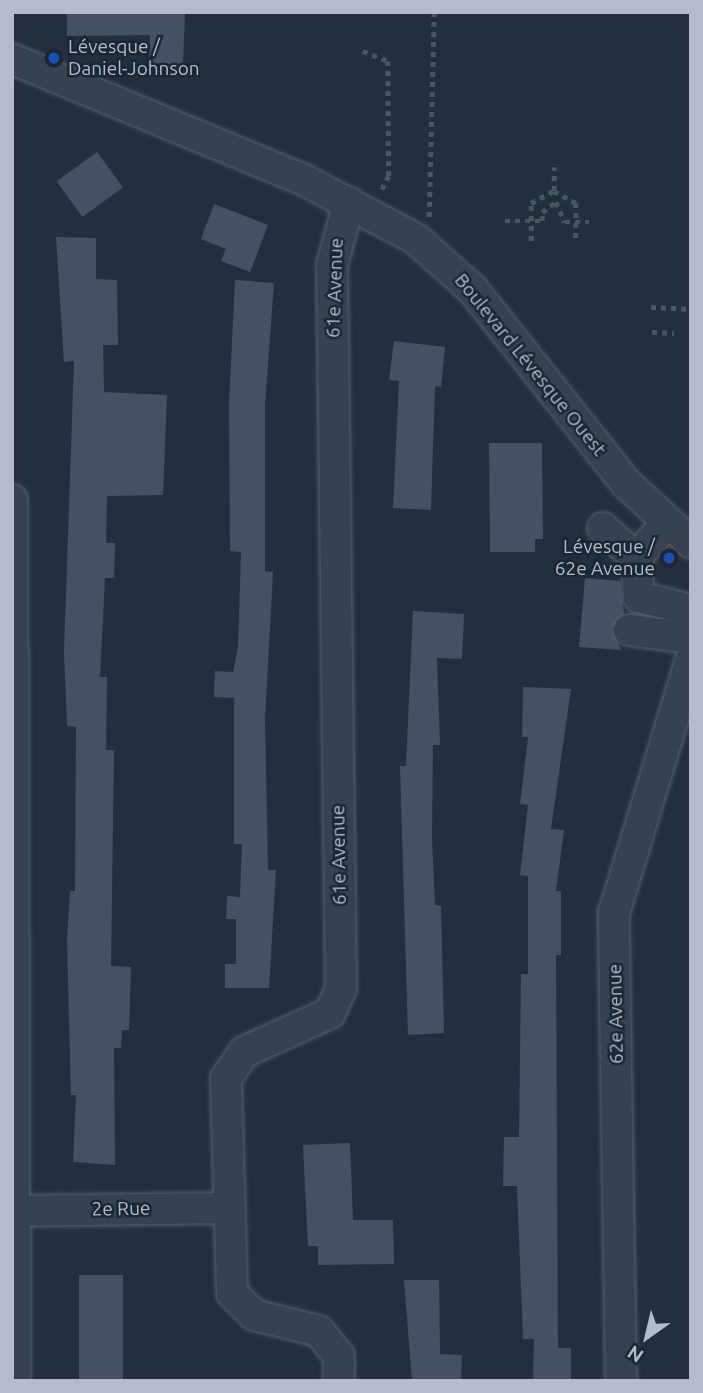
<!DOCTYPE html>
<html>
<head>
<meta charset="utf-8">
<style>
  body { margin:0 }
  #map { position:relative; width:703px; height:1393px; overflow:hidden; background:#242f3e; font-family:Ubuntu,sans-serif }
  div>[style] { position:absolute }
  .building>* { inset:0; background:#455162; transform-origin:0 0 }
  .path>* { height:4.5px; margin-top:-2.25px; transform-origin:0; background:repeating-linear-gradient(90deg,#44595c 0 5px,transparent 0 10px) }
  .roads { filter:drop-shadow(0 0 2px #565f6c) drop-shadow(0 0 2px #565f6c) }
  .minor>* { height:30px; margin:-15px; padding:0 15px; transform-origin:15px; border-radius:15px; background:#38414e }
  .dots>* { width:19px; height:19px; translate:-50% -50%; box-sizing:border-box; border:4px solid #1d2633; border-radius:50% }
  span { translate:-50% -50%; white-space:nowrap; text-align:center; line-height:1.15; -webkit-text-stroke:5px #1d2633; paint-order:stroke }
  .poi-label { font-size:19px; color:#b4bcc9 }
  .left { translate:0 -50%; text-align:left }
  .right { translate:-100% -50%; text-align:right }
  .street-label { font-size:19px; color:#b4bcc9 }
  .frame { position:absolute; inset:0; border:14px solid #b4bcc9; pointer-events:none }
  .north { position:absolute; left:612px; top:1302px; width:70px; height:70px; -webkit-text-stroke:5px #1d2633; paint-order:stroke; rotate:214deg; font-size:19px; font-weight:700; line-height:28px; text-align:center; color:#b4bcc9 }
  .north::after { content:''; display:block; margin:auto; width:24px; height:32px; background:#b4bcc9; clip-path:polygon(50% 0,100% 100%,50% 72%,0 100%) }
</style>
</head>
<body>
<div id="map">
  <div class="building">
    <i style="clip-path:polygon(67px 12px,185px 12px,183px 65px,149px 64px,150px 35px,67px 36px)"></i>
    <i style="left:97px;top:152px;width:44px;height:50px;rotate:54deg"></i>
    <i style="clip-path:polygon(214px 204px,268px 225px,250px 272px,221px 261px,226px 249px,201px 239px)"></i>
    <i style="clip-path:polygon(56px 237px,96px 238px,96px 279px,117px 280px,118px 345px,103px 345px,104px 392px,167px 395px,163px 495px,107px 496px,106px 543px,115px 543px,114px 578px,105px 578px,100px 677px,107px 677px,106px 750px,114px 750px,111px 966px,131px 967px,129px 1030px,122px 1030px,121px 1048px,114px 1048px,115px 1165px,73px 1162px,76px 1095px,71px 1095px,67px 940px,70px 891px,75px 891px,76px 727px,67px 726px,64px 652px,74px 361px,64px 362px)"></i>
    <i style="clip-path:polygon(235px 280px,274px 283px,265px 405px,265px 571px,273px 572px,265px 719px,268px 870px,276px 870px,269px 988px,225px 988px,225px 964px,236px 964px,236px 919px,226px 919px,227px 896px,240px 897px,242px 844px,234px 844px,234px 698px,214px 697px,215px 671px,233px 672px,238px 647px,241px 552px,230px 551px,229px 404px)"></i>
    <i style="clip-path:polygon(394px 341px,445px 347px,441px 387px,435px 386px,431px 510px,393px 508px,399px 381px,389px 380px)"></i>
    <i style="clip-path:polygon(489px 443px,542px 443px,543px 539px,535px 539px,535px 552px,490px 552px)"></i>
    <i style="clip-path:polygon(585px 578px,620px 581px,624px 614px,612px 628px,621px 650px,579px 647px)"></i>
    <i style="clip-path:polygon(413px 611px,464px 614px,462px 659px,437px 658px,440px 745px,433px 745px,432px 839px,435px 905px,441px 906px,444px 1033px,408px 1035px,400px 766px,406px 766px)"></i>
    <i style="clip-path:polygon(523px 687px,571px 689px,551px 829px,564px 830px,556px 891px,561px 891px,561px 955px,556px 955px,558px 1348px,571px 1348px,571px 1381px,533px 1381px,534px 1339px,523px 1339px,517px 1186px,503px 1186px,504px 1137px,519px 1137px,521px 974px,528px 974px,528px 876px,520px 875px,528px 805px,520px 804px,528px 737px,522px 737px)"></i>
    <i style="clip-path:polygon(350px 1143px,353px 1220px,393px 1220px,394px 1264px,318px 1265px,318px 1246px,308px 1246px,303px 1145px)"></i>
    <i style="left:79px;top:1275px;width:44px;height:106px"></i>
    <i style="clip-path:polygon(404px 1280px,439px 1280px,440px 1354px,462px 1355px,461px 1381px,412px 1381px)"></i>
  </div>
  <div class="path">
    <i style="left:363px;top:51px;width:27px;rotate:22deg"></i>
    <i style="left:388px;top:61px;width:115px;rotate:89.5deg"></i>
    <i style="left:389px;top:176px;width:18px;rotate:117deg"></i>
    <i style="left:554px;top:191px;width:24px;rotate:-90deg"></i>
    <i style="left:429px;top:217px;width:205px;rotate:-88.6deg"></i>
    <i style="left:505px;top:221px;width:37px"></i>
    <i style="left:542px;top:221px;width:9px;rotate:-90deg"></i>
    <i style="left:542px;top:212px;width:17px;rotate:-36deg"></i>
    <i style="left:556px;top:202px;width:22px;rotate:66deg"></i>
    <i style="left:565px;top:222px;width:24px"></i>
    <i style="left:531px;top:241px;width:38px;rotate:-90deg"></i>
    <i style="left:531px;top:203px;width:26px;rotate:-28deg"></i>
    <i style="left:554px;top:191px;width:25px;rotate:29deg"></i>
    <i style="left:576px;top:203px;width:39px;rotate:90deg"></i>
    <i style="left:651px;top:307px;width:40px;rotate:2.9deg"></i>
    <i style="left:652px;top:332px;width:22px;rotate:3deg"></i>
  </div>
  <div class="roads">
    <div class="minor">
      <i style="left:12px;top:59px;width:318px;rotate:22.5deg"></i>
      <i style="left:306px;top:181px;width:124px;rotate:27.8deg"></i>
      <i style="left:416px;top:239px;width:76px;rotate:41.8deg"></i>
      <i style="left:473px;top:290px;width:248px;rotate:51.6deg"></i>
      <i style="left:627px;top:484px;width:87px;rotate:42.7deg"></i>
      <i style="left:12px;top:500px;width:881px;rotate:89.8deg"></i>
      <i style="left:667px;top:523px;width:47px;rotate:131.5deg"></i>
      <i style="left:636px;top:558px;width:39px;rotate:86deg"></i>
      <i style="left:639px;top:597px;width:54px;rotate:14deg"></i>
      <i style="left:603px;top:528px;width:45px;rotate:42.3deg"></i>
      <i style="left:629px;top:630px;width:63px;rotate:7.4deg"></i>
      <i style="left:12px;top:1211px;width:218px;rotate:-0.8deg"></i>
      <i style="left:339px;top:1381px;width:25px;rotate:-90deg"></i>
      <i style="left:339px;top:1356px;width:32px;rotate:-129deg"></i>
      <i style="left:319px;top:1331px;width:67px;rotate:-166.2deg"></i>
      <i style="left:254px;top:1315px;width:31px;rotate:-135deg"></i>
      <i style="left:232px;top:1293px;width:215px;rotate:-91.6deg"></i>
      <i style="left:226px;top:1078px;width:32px;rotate:-55deg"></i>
      <i style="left:244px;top:1052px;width:94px;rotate:-24.4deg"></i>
      <i style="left:330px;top:1013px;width:27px;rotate:-66deg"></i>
      <i style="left:341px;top:988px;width:723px;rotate:-90.71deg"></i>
      <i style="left:332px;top:265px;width:65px;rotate:-74.9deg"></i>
      <i style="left:621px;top:1381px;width:468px;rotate:-90.9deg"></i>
      <i style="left:614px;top:913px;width:265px;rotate:-73.1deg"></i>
    </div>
  </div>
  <div class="dots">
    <i style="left:54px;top:58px;background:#1a4fb4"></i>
    <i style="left:669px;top:558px;background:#1a4fb4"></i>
  </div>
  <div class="poi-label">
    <span class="left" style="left:68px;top:58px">Lévesque /<br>Daniel-Johnson</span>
    <span class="right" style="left:655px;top:558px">Lévesque /<br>62e Avenue</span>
  </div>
  <div class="street-label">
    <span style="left:335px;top:288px;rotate:-88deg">61e Avenue</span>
    <span style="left:530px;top:365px;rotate:51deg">Boulevard Lévesque Ouest</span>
    <span style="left:339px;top:855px;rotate:-91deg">61e Avenue</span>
    <span style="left:616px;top:1014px;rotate:-91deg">62e Avenue</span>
    <span style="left:121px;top:1209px;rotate:-1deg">2e Rue</span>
  </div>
  <div class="frame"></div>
  <div class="north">N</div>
</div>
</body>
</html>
